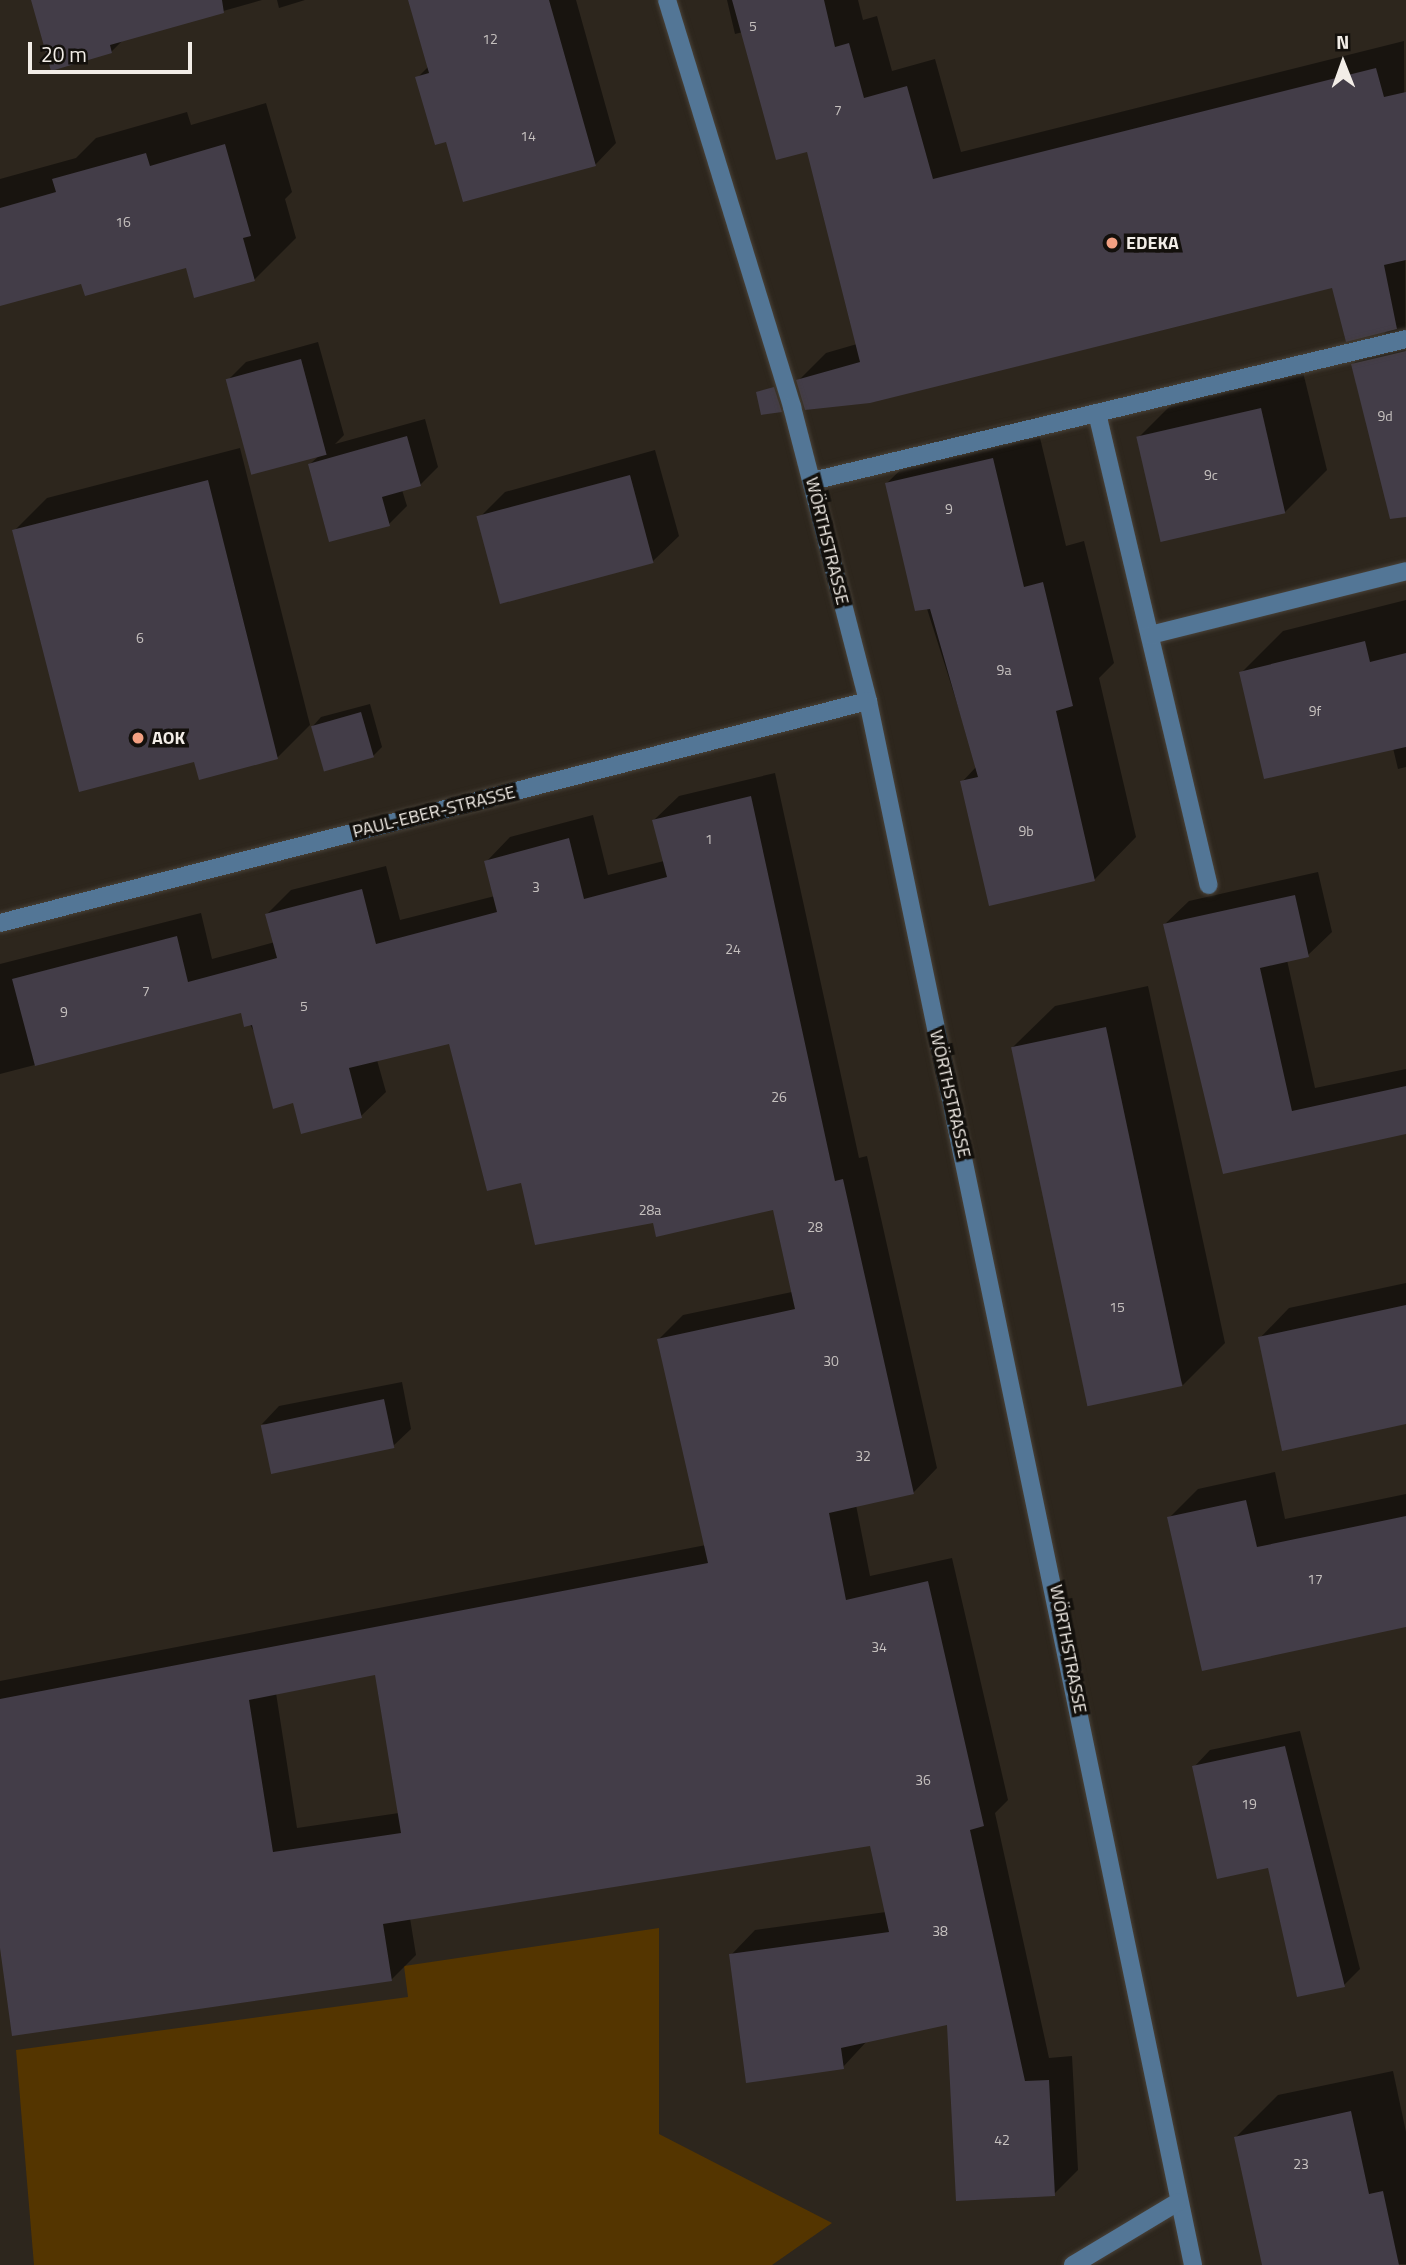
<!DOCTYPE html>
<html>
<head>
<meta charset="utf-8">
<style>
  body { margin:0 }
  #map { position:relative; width:1406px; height:2265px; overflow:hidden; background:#2d261d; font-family:"Titillium Web",sans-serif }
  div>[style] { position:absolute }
  .green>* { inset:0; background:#543500 }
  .shadow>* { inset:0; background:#0007 }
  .building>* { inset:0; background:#433d48; transform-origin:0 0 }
  .roads { filter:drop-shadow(0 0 2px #494239) drop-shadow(0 0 2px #494239) }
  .minor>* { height:18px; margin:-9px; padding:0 9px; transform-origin:9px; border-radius:9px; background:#537696 }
  .dots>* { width:19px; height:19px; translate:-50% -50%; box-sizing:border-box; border:4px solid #13100c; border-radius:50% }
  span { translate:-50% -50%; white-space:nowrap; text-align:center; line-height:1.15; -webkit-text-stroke:7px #13100c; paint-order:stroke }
  .number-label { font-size:14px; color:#c6c1bf }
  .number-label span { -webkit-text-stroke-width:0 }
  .poi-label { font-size:18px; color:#f2ede7; font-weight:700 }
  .left { translate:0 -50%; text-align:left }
  .street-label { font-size:18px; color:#f2ede7 }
  .north { position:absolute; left:1308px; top:28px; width:70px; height:70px; -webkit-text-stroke:5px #13100c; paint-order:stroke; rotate:359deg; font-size:19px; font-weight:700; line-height:28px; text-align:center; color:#f2ede7 }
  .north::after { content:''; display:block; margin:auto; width:24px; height:32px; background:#f2ede7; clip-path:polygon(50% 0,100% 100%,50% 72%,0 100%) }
  .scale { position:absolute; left:28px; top:42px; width:164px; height:32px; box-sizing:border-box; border:4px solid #f2ede7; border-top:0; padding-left:9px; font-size:21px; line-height:24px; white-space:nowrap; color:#f2ede7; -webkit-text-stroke:5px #13100c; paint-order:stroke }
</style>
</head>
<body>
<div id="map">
  <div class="green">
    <i style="clip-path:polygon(659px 1928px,659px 2134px,832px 2223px,772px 2265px,34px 2265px,16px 2050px,408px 1997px,404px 1966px)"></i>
  </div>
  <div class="shadow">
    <i style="clip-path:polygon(33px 0,262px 0,124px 39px,111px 52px)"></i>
    <i style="clip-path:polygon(277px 0,305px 0,279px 8px)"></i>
    <i style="clip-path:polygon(410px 0,576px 0,616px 143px,595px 165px,447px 140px,417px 78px,429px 66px)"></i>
    <i style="clip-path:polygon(727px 0,858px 0,863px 20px,877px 16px,892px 71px,935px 59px,961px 152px,1404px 41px,1406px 466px,1353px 364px,1388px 330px,1334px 286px,798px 381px,826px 353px,857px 344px,809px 150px,743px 32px,735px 34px)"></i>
    <i style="clip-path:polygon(266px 103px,292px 192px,285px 199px,296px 238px,254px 280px,187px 266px,82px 281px,0 304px,0 179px,76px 158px,96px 138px,187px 112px,191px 125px)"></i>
    <i style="clip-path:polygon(318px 342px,344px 435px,335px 444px,425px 419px,438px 467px,420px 485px,402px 490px,407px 506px,389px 524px,310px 464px,320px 455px,228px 380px,246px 362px)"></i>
    <i style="clip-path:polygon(1302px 368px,1327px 470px,1285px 512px,1138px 438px,1180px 396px)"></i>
    <i style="clip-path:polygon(1035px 417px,1066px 546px,1084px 541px,1114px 663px,1099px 678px,1136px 837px,1095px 879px,990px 903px,962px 782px,977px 766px,887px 483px,929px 442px)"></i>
    <i style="clip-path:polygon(240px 448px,310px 725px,278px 757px,196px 760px,14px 531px,47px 498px)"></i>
    <i style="clip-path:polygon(655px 450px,679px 536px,653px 561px,479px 518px,505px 492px)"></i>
    <i style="clip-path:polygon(1406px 600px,1406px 767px,1398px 769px,1393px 748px,1241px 673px,1283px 631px)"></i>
    <i style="clip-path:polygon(370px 704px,382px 747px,373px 756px,313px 726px,321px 717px)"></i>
    <i style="clip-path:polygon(evenodd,775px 773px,859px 1158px,867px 1156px,937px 1468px,913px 1493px,856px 1505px,870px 1576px,952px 1558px,1008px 1800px,995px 1813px,1049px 2058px,1072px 2056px,1078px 2170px,1054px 2194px,949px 2023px,867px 2041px,843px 2067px,731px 1955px,755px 1930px,886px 1912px,872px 1844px,410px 1918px,416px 1955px,391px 1980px,0 1935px,0 1681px,706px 1545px,659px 1339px,683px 1315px,792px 1292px,774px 1208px,654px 1221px,522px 1181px,451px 1042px,377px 1060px,386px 1092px,361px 1116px,295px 1101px,242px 1011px,0 1074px,0 964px,201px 913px,212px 959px,275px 942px,267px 914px,291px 890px,386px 866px,400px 920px,495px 896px,486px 862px,510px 837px,593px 815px,608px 875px,664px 861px,654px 820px,679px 796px,775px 773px,377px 1673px,399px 1813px,297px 1828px,276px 1693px,377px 1673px)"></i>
    <i style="clip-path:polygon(1318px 872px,1332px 932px,1308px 955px,1287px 960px,1315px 1088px,1406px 1069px,1406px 1132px,1224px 1171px,1165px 924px,1189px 901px)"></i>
    <i style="clip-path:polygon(1148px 986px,1225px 1343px,1183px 1385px,1013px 1047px,1055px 1006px)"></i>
    <i style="clip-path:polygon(1406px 1283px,1406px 1422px,1260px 1338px,1289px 1308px)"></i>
    <i style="clip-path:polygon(402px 1382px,411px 1429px,393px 1446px,262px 1424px,279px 1406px)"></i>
    <i style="clip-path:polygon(1275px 1472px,1285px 1519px,1406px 1494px,1406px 1625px,1169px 1518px,1198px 1489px)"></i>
    <i style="clip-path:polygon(1300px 1731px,1360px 1969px,1344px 1985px,1269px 1866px,1194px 1767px,1210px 1750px)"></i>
    <i style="clip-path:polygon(1393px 2071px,1406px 2132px,1406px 2264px,1264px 2265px,1236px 2137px,1278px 2095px)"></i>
  </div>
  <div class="building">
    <i style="clip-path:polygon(31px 0,222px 0,224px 13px,110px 45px,112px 53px,51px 71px)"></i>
    <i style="clip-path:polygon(408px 0,549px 0,596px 166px,463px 202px,446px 142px,435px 145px,415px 77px,429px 73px)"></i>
    <i style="clip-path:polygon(732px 0,824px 0,835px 47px,849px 43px,864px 98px,907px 86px,933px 179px,1376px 68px,1384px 97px,1406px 92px,1406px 260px,1384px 265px,1397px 329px,1346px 342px,1332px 288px,870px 403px,805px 410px,796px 380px,860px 362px,807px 152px,776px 160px)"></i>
    <i style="clip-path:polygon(225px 144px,251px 236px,243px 238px,255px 281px,194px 298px,186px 268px,85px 296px,81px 284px,0 306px,0 208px,56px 192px,52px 179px,146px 153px,150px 166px)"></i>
    <i style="clip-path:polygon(1406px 351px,1406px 517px,1390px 519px,1351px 364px)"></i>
    <i style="left:301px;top:359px;width:99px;height:78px;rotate:75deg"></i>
    <i style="clip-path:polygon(774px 387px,782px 412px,761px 415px,756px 392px)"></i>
    <i style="left:1261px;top:408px;width:108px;height:128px;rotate:77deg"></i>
    <i style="clip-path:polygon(407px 436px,421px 486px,382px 497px,390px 526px,329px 542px,308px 464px)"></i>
    <i style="clip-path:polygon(993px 458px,1024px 587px,1043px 582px,1073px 706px,1056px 711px,1095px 881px,989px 906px,960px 781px,978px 777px,930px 609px,915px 611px,885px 483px)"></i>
    <i style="left:630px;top:475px;width:91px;height:159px;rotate:75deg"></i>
    <i style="clip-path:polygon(208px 480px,278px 759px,199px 780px,194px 762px,79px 792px,12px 530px)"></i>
    <i style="clip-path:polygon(1365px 641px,1370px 662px,1406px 653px,1406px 747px,1264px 779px,1239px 672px)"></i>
    <i style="left:361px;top:712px;width:47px;height:52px;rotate:74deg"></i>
    <i style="clip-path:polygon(evenodd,751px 796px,835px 1181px,843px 1179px,914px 1494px,829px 1513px,846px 1600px,928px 1581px,984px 1826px,970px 1830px,1025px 2081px,1049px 2080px,1055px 2196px,956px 2201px,947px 2025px,841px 2048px,844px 2069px,746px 2083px,729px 1954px,889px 1932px,870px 1846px,383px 1924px,392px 1981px,12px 2036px,0 1948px,0 1699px,708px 1563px,657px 1339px,795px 1309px,773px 1210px,656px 1237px,653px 1223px,535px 1245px,521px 1183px,487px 1191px,449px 1044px,349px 1068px,362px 1118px,301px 1134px,293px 1103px,273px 1109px,252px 1025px,244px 1027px,241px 1013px,35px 1066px,12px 979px,177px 936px,188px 982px,277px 958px,265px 914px,362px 889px,376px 944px,497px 912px,484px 861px,569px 838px,584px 899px,667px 877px,652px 820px,751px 796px,375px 1675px,401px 1833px,273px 1852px,249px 1700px,375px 1675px)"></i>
    <i style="clip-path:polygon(1295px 895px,1309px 957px,1260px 968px,1292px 1111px,1406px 1086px,1406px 1134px,1223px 1174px,1163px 924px)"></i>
    <i style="left:1106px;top:1027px;width:367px;height:97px;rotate:78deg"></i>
    <i style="clip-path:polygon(1406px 1305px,1406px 1424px,1282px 1451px,1258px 1337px)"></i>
    <i style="left:384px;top:1399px;width:50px;height:126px;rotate:78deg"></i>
    <i style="clip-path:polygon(1246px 1500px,1257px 1547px,1406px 1516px,1406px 1627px,1202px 1671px,1167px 1517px)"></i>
    <i style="clip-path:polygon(1285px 1746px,1345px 1987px,1297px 1997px,1268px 1868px,1217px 1879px,1192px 1766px)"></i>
    <i style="clip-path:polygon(1351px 2111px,1369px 2194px,1383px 2191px,1399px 2265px,1262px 2265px,1234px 2137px)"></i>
  </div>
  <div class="roads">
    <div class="minor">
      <i style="left:667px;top:0;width:426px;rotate:72.9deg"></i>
      <i style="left:792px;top:407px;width:304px;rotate:75.5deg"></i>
      <i style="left:868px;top:701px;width:1597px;rotate:78.26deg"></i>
      <i style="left:1097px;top:413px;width:485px;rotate:76.7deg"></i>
      <i style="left:812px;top:481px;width:611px;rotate:-13.44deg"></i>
      <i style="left:1150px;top:635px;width:264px;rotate:-14deg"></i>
      <i style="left:0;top:923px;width:896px;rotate:-14.35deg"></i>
      <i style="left:1073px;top:2265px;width:122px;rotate:-31deg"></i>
    </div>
  </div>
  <div class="dots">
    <i style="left:1112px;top:243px;background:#f3a082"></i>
    <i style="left:138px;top:738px;background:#f3a082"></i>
  </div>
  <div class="number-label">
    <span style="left:753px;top:26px">5</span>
    <span style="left:490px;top:39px">12</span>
    <span style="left:838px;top:110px">7</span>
    <span style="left:528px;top:136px">14</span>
    <span style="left:123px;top:222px">16</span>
    <span style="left:1385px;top:416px">9d</span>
    <span style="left:1211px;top:475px">9c</span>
    <span style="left:949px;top:509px">9</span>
    <span style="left:140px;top:638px">6</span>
    <span style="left:1004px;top:670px">9a</span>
    <span style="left:1315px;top:711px">9f</span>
    <span style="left:1026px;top:831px">9b</span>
    <span style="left:709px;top:839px">1</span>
    <span style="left:536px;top:887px">3</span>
    <span style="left:733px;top:949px">24</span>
    <span style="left:146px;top:991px">7</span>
    <span style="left:304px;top:1006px">5</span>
    <span style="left:64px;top:1012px">9</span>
    <span style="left:779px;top:1097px">26</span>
    <span style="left:650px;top:1210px">28a</span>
    <span style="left:815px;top:1227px">28</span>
    <span style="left:1117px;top:1307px">15</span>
    <span style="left:831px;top:1361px">30</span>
    <span style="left:863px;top:1456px">32</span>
    <span style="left:1315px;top:1579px">17</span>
    <span style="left:879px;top:1647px">34</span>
    <span style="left:923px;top:1780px">36</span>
    <span style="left:1249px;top:1804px">19</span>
    <span style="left:940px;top:1931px">38</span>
    <span style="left:1002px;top:2140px">42</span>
    <span style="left:1301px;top:2164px">23</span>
  </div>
  <div class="poi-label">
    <span class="left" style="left:1126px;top:243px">EDEKA</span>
    <span class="left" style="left:152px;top:738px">AOK</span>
  </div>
  <div class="street-label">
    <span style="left:827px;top:541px;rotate:76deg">WÖRTHSTRASSE</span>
    <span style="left:434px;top:812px;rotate:-14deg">PAUL-EBER-STRASSE</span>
    <span style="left:950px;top:1094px;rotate:77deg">WÖRTHSTRASSE</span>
    <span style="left:1068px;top:1649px;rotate:79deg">WÖRTHSTRASSE</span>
  </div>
  <div class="north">N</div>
  <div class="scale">20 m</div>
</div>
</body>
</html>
